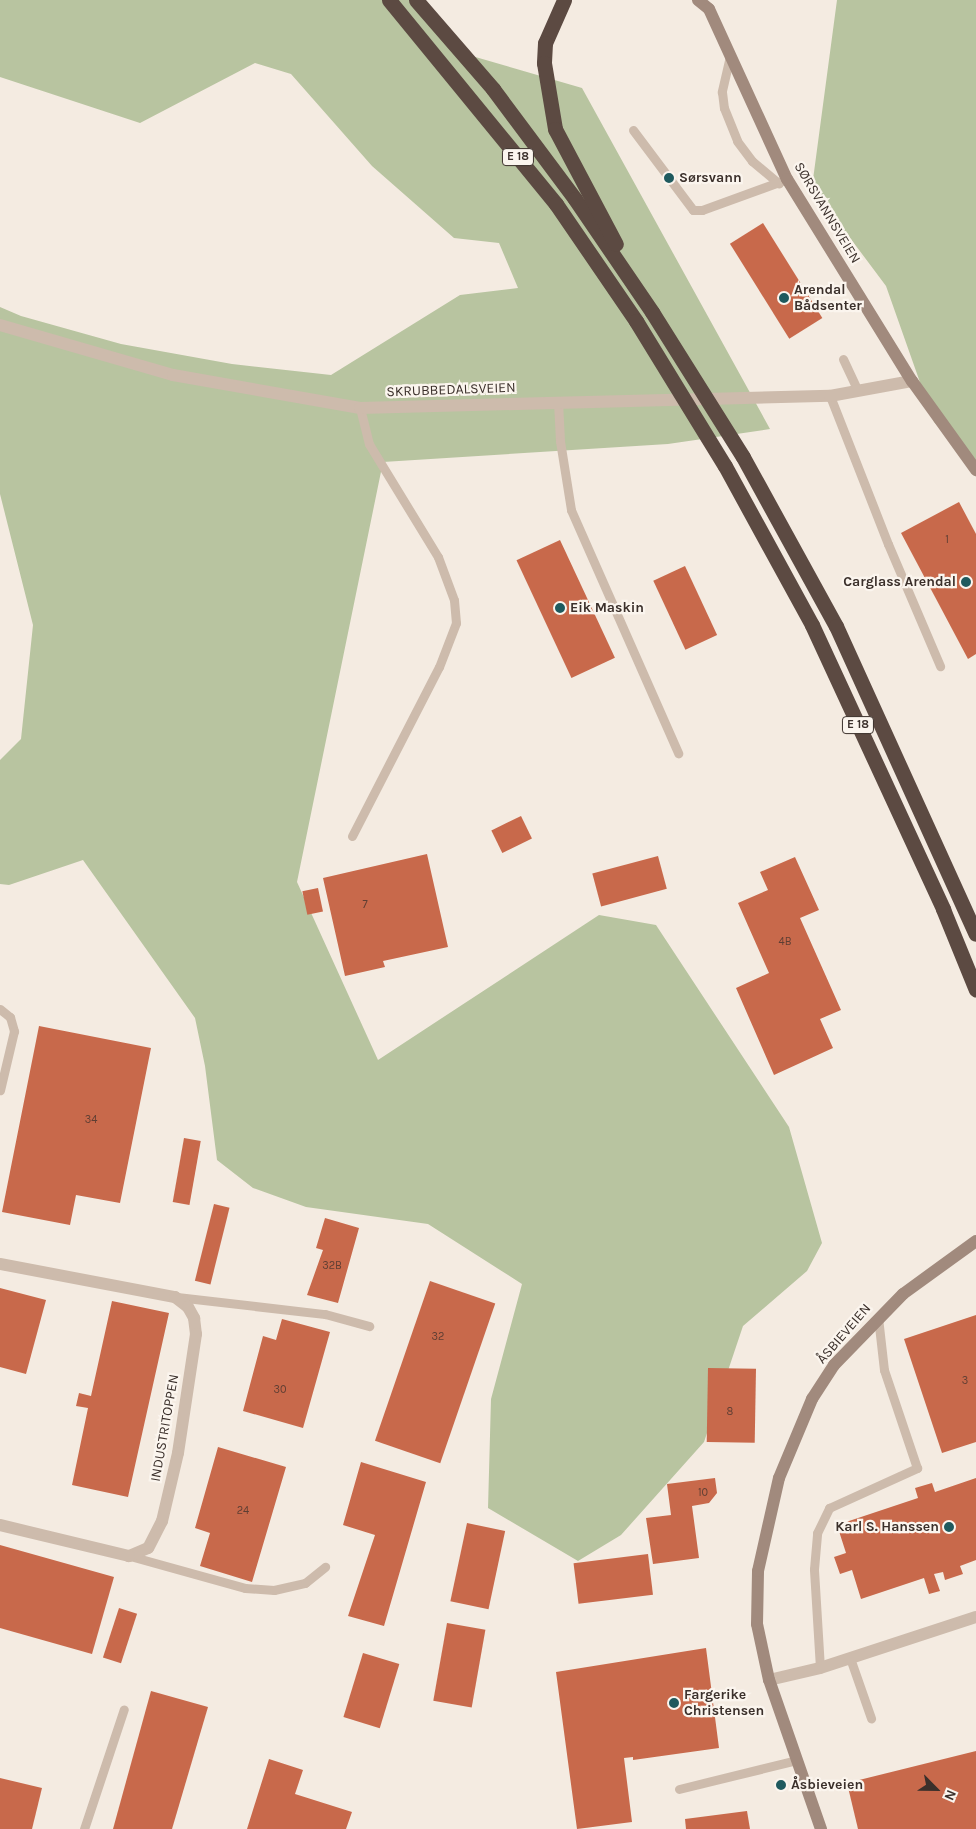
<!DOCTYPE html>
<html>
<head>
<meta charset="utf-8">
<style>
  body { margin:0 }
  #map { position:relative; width:976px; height:1829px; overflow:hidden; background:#f4ebe1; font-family:Karla,sans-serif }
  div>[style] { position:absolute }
  .green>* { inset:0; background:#b8c4a0 }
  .building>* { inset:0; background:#c8694b; transform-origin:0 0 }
  .lane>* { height:9px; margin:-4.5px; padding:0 4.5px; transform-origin:4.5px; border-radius:4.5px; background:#cdbbac }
  .street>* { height:12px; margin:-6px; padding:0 6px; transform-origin:6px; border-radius:6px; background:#cdbbac }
  .secondary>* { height:12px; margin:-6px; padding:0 6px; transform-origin:6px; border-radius:6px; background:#a18a7d }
  .highway>* { height:15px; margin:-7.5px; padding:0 7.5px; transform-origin:7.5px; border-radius:7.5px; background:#5c4a42 }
  .highway-bridge>* { height:15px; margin:-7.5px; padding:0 7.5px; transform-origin:7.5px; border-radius:7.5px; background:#5c4a42 }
  .dots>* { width:14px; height:14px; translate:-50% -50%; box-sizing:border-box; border:2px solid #fbf5ee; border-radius:50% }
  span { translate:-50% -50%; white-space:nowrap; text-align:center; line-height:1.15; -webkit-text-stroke:4.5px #fbf5ee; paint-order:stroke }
  .number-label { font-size:11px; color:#5e3e33 }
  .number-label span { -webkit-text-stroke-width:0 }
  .shield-label span { padding:1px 4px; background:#fbf5ee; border:1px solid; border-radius:4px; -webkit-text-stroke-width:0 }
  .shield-label { font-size:12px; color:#3b302b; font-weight:700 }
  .poi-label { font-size:14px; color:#3b302b; font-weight:700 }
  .left { translate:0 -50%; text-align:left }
  .right { translate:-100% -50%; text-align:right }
  .street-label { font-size:14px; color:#3b302b }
  .north { position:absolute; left:911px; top:1764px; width:50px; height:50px; -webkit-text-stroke:4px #fbf5ee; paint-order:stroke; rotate:113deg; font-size:14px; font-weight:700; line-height:20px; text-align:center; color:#3b302b }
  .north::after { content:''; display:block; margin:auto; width:18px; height:22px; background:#3b302b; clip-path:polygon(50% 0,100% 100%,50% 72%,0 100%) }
</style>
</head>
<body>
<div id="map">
  <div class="green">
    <i style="clip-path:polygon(0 0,424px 0,472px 56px,582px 88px,770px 429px,668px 444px,383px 462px,297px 882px,378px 1060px,599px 915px,656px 925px,789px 1127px,822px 1243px,807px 1271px,743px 1326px,704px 1442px,621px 1535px,578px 1561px,488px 1508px,491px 1399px,522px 1284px,428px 1224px,306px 1207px,253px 1188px,217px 1160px,205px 1066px,195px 1018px,83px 860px,9px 885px,0 884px,0 760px,21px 739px,33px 625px,0 494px,0 307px,21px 316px,121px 344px,232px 364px,331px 375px,460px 295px,518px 288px,499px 243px,454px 238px,372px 166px,291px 74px,255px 63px,140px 123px,0 77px)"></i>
    <i style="clip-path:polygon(837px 0,976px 0,976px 466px,934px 422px,886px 286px,812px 187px)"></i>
  </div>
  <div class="building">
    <i style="left:763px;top:223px;width:112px;height:39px;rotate:58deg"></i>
    <i style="clip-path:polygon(959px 502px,976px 534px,976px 654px,968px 659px,901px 533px)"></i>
    <i style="left:560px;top:540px;width:130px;height:48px;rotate:65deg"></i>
    <i style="left:685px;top:566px;width:76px;height:35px;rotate:65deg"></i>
    <i style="left:521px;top:816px;width:25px;height:33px;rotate:64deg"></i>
    <i style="clip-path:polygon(427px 854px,448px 947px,383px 961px,385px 967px,345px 976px,323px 878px)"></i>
    <i style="left:658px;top:856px;width:34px;height:68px;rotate:75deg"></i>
    <i style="clip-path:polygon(795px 857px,819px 910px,800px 918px,841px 1010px,820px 1019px,833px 1048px,774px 1075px,736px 988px,769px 973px,738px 903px,768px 890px,760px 872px)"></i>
    <i style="left:318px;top:888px;width:24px;height:16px;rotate:78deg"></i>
    <i style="clip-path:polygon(39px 1026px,151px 1048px,120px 1203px,76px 1195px,70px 1225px,2px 1212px)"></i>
    <i style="left:184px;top:1138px;width:17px;height:65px;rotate:10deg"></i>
    <i style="left:214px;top:1204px;width:16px;height:79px;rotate:14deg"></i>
    <i style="clip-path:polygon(325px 1218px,359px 1228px,338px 1303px,307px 1295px,323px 1250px,316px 1248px)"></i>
    <i style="left:430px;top:1281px;width:69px;height:169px;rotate:19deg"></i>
    <i style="clip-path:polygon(0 1288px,46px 1300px,26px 1374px,0 1367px)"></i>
    <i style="clip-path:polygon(112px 1301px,169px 1313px,128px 1497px,72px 1485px,88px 1408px,76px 1406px,79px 1393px,91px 1396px)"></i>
    <i style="clip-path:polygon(976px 1315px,976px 1442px,942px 1453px,904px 1339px)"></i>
    <i style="clip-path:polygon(282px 1319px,330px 1332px,303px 1428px,243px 1411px,263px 1336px,276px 1340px)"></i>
    <i style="left:708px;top:1368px;width:48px;height:74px;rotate:1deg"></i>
    <i style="clip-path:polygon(218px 1447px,286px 1467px,252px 1582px,200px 1566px,210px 1533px,195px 1528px)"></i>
    <i style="clip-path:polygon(361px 1462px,426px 1482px,384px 1626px,348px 1616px,375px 1535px,343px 1525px)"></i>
    <i style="clip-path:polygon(715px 1478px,717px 1493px,709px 1503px,692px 1506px,699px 1558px,653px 1564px,646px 1518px,671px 1515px,667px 1484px)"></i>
    <i style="clip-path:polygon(976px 1478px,976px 1560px,960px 1566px,963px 1574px,945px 1580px,943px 1572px,934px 1574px,940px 1591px,929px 1594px,924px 1578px,861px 1599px,852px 1570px,840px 1574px,834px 1557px,846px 1553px,837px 1525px,918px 1498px,915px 1488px,932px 1483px,935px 1492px)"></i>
    <i style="left:467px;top:1523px;width:39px;height:80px;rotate:12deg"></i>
    <i style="clip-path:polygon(0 1545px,114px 1577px,92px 1654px,0 1628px)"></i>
    <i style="left:648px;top:1554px;width:41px;height:75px;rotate:83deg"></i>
    <i style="left:119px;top:1608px;width:19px;height:52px;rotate:18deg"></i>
    <i style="left:447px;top:1623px;width:39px;height:79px;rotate:10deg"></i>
    <i style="clip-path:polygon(706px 1648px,719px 1748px,633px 1760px,633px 1757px,624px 1758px,632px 1822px,577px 1829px,556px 1672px)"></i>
    <i style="left:363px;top:1653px;width:38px;height:67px;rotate:17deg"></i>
    <i style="clip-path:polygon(151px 1691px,208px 1707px,172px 1829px,113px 1829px)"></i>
    <i style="clip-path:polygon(976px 1751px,976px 1829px,858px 1829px,847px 1783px)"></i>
    <i style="clip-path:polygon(269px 1759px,303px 1770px,295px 1794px,352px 1812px,346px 1829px,247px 1829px)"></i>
    <i style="clip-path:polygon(0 1778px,42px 1788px,32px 1829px,0 1829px)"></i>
    <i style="clip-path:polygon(747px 1811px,750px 1829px,686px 1829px,685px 1819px)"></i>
  </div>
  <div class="lane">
    <i style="left:730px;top:56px;width:37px;rotate:103deg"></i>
    <i style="left:722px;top:92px;width:16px;rotate:83deg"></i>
    <i style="left:724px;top:108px;width:35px;rotate:68deg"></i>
    <i style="left:737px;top:141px;width:25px;rotate:53deg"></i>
    <i style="left:752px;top:161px;width:35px;rotate:40deg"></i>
    <i style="left:633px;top:130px;width:100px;rotate:53.1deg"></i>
    <i style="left:693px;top:210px;width:9px"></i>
    <i style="left:702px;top:210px;width:90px;rotate:-20deg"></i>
    <i style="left:843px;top:359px;width:35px;rotate:65deg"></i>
    <i style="left:830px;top:396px;width:159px;rotate:68.6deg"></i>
    <i style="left:888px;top:544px;width:133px;rotate:66.9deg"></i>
    <i style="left:558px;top:402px;width:39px;rotate:87deg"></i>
    <i style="left:560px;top:441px;width:70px;rotate:80.9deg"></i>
    <i style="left:571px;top:510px;width:266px;rotate:66.2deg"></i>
    <i style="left:352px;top:836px;width:190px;rotate:-62.8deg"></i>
    <i style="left:439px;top:667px;width:47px;rotate:-68.9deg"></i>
    <i style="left:456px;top:623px;width:23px;rotate:-95deg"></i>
    <i style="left:454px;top:600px;width:46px;rotate:-110.4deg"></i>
    <i style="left:438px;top:557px;width:132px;rotate:-121.4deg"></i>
    <i style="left:369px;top:444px;width:37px;rotate:-104deg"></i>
    <i style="left:0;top:1009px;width:13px;rotate:39deg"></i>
    <i style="left:10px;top:1017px;width:15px;rotate:74deg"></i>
    <i style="left:14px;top:1031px;width:61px;rotate:103.3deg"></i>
    <i style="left:177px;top:1297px;width:149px;rotate:6.6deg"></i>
    <i style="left:325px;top:1314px;width:46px;rotate:15.3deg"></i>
    <i style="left:130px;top:1556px;width:119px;rotate:15.5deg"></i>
    <i style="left:245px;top:1588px;width:29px;rotate:4deg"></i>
    <i style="left:274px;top:1590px;width:32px;rotate:-13deg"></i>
    <i style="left:305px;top:1583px;width:26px;rotate:-39deg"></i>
    <i style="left:850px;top:1658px;width:64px;rotate:70.7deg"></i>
    <i style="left:820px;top:1668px;width:99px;rotate:-93.5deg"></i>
    <i style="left:814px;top:1569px;width:36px;rotate:-85deg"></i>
    <i style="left:817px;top:1533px;width:28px;rotate:-64deg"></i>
    <i style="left:829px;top:1508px;width:97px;rotate:-24.4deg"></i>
    <i style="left:917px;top:1468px;width:103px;rotate:-108.6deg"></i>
    <i style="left:884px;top:1370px;width:53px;rotate:-96.5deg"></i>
    <i style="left:679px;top:1789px;width:122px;rotate:-13.8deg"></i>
    <i style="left:84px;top:1829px;width:126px;rotate:-71.6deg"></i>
  </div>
  <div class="street">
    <i style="left:0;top:325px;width:180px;rotate:16.1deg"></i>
    <i style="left:173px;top:375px;width:190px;rotate:10deg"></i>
    <i style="left:360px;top:408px;width:470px;rotate:-1.5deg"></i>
    <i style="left:830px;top:396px;width:83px;rotate:-10.4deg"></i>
    <i style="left:0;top:1264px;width:178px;rotate:10.7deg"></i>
    <i style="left:175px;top:1297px;width:16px;rotate:38deg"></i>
    <i style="left:188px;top:1307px;width:13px;rotate:61deg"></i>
    <i style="left:194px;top:1318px;width:16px;rotate:83deg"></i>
    <i style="left:196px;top:1334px;width:120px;rotate:98.6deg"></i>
    <i style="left:178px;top:1453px;width:70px;rotate:103.2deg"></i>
    <i style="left:162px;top:1521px;width:30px;rotate:117deg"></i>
    <i style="left:148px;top:1548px;width:21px;rotate:157deg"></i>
    <i style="left:129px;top:1556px;width:133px;rotate:-166.5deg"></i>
    <i style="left:769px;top:1680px;width:52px;rotate:-13.2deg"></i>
    <i style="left:820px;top:1668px;width:164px;rotate:-18.1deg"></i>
  </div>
  <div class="secondary">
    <i style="left:698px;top:0;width:14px;rotate:39deg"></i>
    <i style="left:709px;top:9px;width:187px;rotate:65.4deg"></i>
    <i style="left:787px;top:179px;width:238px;rotate:58.3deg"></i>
    <i style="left:912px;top:381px;width:110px;rotate:54.3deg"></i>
    <i style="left:821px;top:1829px;width:158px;rotate:-109.2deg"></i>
    <i style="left:769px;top:1680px;width:57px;rotate:-102.1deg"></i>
    <i style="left:757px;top:1624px;width:53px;rotate:-88.9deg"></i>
    <i style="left:758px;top:1571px;width:95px;rotate:-77.3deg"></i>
    <i style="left:779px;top:1478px;width:86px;rotate:-67.3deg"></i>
    <i style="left:812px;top:1399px;width:40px;rotate:-57.1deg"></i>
    <i style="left:834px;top:1365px;width:99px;rotate:-45.8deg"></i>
    <i style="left:903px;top:1294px;width:90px;rotate:-36deg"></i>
  </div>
  <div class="highway">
    <i style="left:389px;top:0;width:264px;rotate:50.7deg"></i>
    <i style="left:556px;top:204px;width:142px;rotate:55.6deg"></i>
    <i style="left:416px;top:0;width:118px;rotate:49.1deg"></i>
    <i style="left:493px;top:89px;width:137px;rotate:53.3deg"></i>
    <i style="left:575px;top:199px;width:137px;rotate:55.7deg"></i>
    <i style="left:564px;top:0;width:47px;rotate:113.8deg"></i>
    <i style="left:545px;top:43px;width:20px;rotate:93deg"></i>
    <i style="left:544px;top:63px;width:67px;rotate:80.5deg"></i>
    <i style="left:555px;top:129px;width:130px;rotate:62.1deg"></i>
    <i style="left:743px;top:457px;width:193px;rotate:61.2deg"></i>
    <i style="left:836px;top:626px;width:338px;rotate:65.6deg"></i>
    <i style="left:725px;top:466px;width:181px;rotate:61.3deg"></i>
    <i style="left:812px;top:625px;width:313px;rotate:65.2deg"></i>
    <i style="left:943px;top:909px;width:87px;rotate:67.8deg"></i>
  </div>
  <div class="highway-bridge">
    <i style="left:652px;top:312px;width:171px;rotate:57.9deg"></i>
    <i style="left:636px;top:321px;width:170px;rotate:58.5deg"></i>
  </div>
  <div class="dots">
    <i style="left:669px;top:178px;background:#1f5a5e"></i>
    <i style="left:784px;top:298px;background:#1f5a5e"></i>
    <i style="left:966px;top:582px;background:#1f5a5e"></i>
    <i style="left:560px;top:608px;background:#1f5a5e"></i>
    <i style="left:949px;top:1527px;background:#1f5a5e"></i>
    <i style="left:674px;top:1703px;background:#1f5a5e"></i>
    <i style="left:781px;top:1785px;background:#1f5a5e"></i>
  </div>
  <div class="number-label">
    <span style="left:947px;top:540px">1</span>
    <span style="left:365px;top:905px">7</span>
    <span style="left:785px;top:942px">4B</span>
    <span style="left:91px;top:1120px">34</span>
    <span style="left:332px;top:1266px">32B</span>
    <span style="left:438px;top:1337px">32</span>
    <span style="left:965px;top:1381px">3</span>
    <span style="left:280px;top:1390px">30</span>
    <span style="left:730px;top:1412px">8</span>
    <span style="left:703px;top:1493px">10</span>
    <span style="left:243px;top:1511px">24</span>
  </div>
  <div class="shield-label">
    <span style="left:518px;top:157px">E 18</span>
    <span style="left:858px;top:725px">E 18</span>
  </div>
  <div class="poi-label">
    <span class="left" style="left:679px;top:178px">Sørsvann</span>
    <span class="left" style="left:794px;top:298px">Arendal<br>Bådsenter</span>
    <span class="right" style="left:956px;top:582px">Carglass Arendal</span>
    <span class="left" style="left:570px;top:608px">Eik Maskin</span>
    <span class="right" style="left:939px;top:1527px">Karl S. Hanssen</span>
    <span class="left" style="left:684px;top:1703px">Fargerike<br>Christensen</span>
    <span class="left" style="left:791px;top:1785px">Åsbieveien</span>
  </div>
  <div class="street-label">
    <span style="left:827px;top:213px;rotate:59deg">SØRSVANNSVEIEN</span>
    <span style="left:451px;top:390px;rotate:-2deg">SKRUBBEDALSVEIEN</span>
    <span style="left:844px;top:1334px;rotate:-49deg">ÅSBIEVEIEN</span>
    <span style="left:165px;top:1428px;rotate:-80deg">INDUSTRITOPPEN</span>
  </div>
  <div class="north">N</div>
</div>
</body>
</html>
